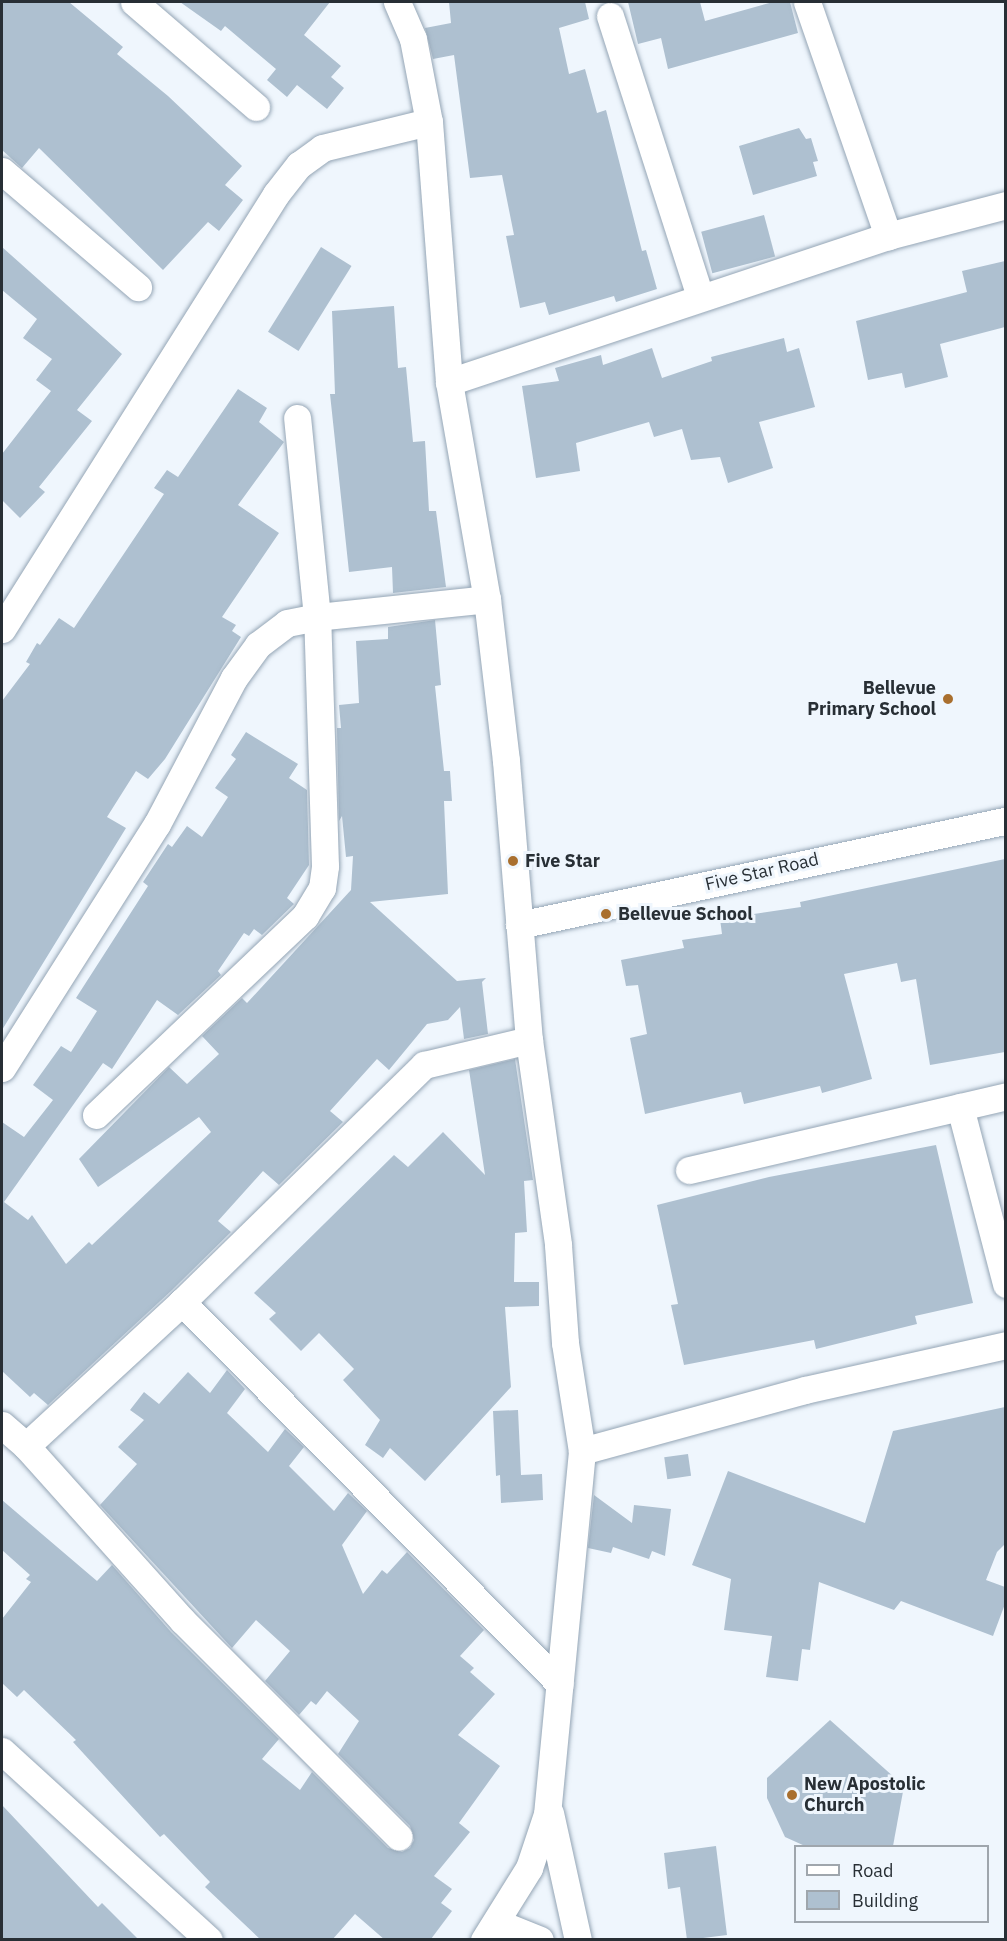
<!DOCTYPE html>
<html>
<head>
<meta charset="utf-8">
<style>
  body { margin:0 }
  #map { position:relative; width:1007px; height:1941px; overflow:hidden; background:#eff6fd; font-family:"IBM Plex Sans",sans-serif }
  div>[style] { position:absolute }
  .building>* { inset:0; background:#aec0d0; transform-origin:0 0 }
  .roads { filter:drop-shadow(0 0 2px #94a5b5) drop-shadow(0 0 2px #94a5b5) }
  .street>* { height:27px; margin:-13.5px; padding:0 13.5px; transform-origin:13.5px; border-radius:13.5px; background:#fff }
  .dots>* { width:16px; height:16px; translate:-50% -50%; box-sizing:border-box; border:3px solid #eff6fd; border-radius:50% }
  span { translate:-50% -50%; white-space:nowrap; text-align:center; line-height:1.15; -webkit-text-stroke:6px #eff6fd; paint-order:stroke }
  .poi-label { font-size:18px; color:#282f35; font-weight:700 }
  .right { translate:-100% -50%; text-align:right }
  .left { translate:0 -50%; text-align:left }
  .street-label { font-size:18px; color:#282f35 }
  .frame { position:absolute; inset:0; border:3px solid #282f35; pointer-events:none }
  .legend { position:absolute; left:794px; top:1845px; width:195px; height:78px; box-sizing:border-box; background:#eff6fd; border:2px solid #9fa6ad; margin:0; padding:8px 10px; list-style:none; font-size:18px; color:#282f35 }
  .legend li { display:flex; align-items:center; gap:12px; height:30px }
  .legend b { width:30px; border:2px solid #9fa6ad }
</style>
</head>
<body>
<div id="map">
  <div class="building">
    <i style="clip-path:polygon(2px 2px,69px 2px,123px 47px,117px 54px,168px 96px,242px 166px,225px 185px,243px 200px,219px 231px,208px 222px,163px 270px,39px 148px,22px 168px,2px 150px)"></i>
    <i style="clip-path:polygon(180px 2px,330px 2px,304px 35px,341px 66px,331px 77px,344px 88px,327px 109px,297px 85px,287px 97px,267px 80px,276px 69px,225px 26px,221px 31px)"></i>
    <i style="clip-path:polygon(449px 2px,585px 2px,589px 19px,559px 28px,569px 74px,585px 69px,597px 113px,606px 110px,642px 251px,646px 250px,657px 289px,616px 302px,614px 296px,549px 315px,545px 302px,520px 308px,506px 236px,514px 235px,502px 175px,470px 178px,454px 55px,433px 59px,425px 28px,451px 23px)"></i>
    <i style="clip-path:polygon(628px 2px,700px 2px,705px 21px,773px 2px,790px 2px,798px 33px,668px 69px,661px 38px,638px 44px)"></i>
    <i style="clip-path:polygon(799px 128px,806px 139px,811px 138px,818px 161px,813px 162px,817px 176px,753px 195px,739px 146px)"></i>
    <i style="left:764px;top:215px;width:43px;height:65px;rotate:75deg"></i>
    <i style="clip-path:polygon(2px 247px,122px 354px,77px 410px,92px 421px,39px 487px,45px 492px,20px 518px,2px 500px,2px 454px,51px 391px,36px 380px,52px 359px,23px 338px,37px 319px,2px 290px)"></i>
    <i style="left:321px;top:247px;width:36px;height:100px;rotate:32deg"></i>
    <i style="clip-path:polygon(1005px 261px,1005px 327px,940px 344px,948px 377px,905px 388px,902px 373px,868px 380px,856px 321px,967px 292px,962px 271px)"></i>
    <i style="clip-path:polygon(394px 306px,398px 368px,406px 367px,413px 442px,425px 441px,429px 511px,436px 511px,446px 587px,393px 593px,392px 567px,349px 572px,330px 394px,335px 394px,332px 311px)"></i>
    <i style="clip-path:polygon(784px 338px,787px 352px,799px 348px,815px 407px,759px 422px,773px 468px,728px 483px,720px 457px,691px 460px,682px 429px,654px 437px,649px 422px,576px 443px,580px 471px,536px 478px,522px 386px,559px 381px,555px 368px,601px 355px,603px 365px,652px 348px,662px 378px,712px 361px,711px 357px)"></i>
    <i style="clip-path:polygon(238px 389px,267px 408px,259px 422px,284px 442px,238px 505px,279px 533px,222px 617px,236px 625px,232px 631px,241px 637px,165px 759px,148px 779px,136px 771px,107px 817px,126px 828px,2px 1030px,2px 701px,30px 664px,26px 662px,37px 643px,40px 645px,59px 618px,74px 628px,164px 494px,154px 488px,167px 470px,178px 477px)"></i>
    <i style="clip-path:polygon(435px 620px,441px 685px,435px 686px,444px 771px,450px 771px,452px 801px,444px 801px,448px 894px,370px 902px,457px 981px,486px 978px,482px 982px,488px 1034px,464px 1039px,460px 1007px,448px 1020px,427px 1024px,389px 1070px,377px 1059px,330px 1111px,343px 1122px,279px 1185px,263px 1171px,218px 1221px,231px 1232px,171px 1291px,48px 1405px,34px 1393px,30px 1397px,2px 1371px,2px 1122px,24px 1137px,53px 1100px,33px 1085px,61px 1046px,71px 1052px,97px 1011px,76px 998px,148px 886px,143px 882px,168px 844px,172px 847px,187px 826px,202px 837px,228px 797px,215px 788px,236px 759px,231px 755px,246px 732px,298px 764px,289px 778px,307px 790px,309px 865px,287px 898px,294px 904px,262px 935px,254px 929px,249px 936px,244px 933px,218px 971px,221px 975px,178px 1015px,157px 1000px,112px 1069px,103px 1063px,4px 1202px,28px 1220px,32px 1215px,66px 1264px,89px 1242px,92px 1245px,211px 1132px,199px 1117px,98px 1187px,79px 1159px,169px 1067px,187px 1084px,219px 1054px,202px 1036px,242px 998px,247px 1003px,351px 890px,353px 856px,346px 857px,342px 816px,339px 821px,337px 728px,341px 728px,339px 705px,359px 703px,356px 641px,388px 639px,388px 627px)"></i>
    <i style="clip-path:polygon(1005px 859px,1005px 1052px,930px 1065px,916px 979px,901px 982px,897px 963px,844px 974px,872px 1079px,822px 1093px,820px 1086px,744px 1104px,741px 1092px,645px 1114px,630px 1038px,647px 1034px,638px 985px,626px 986px,621px 960px,684px 948px,682px 940px,722px 934px,720px 919px,801px 907px,800px 902px)"></i>
    <i style="clip-path:polygon(515px 1059px,533px 1180px,524px 1181px,527px 1232px,515px 1233px,514px 1282px,539px 1282px,539px 1306px,505px 1307px,511px 1387px,425px 1481px,390px 1448px,383px 1458px,365px 1445px,380px 1420px,343px 1380px,354px 1369px,319px 1333px,301px 1351px,269px 1319px,276px 1313px,254px 1293px,394px 1155px,408px 1167px,443px 1132px,485px 1175px,469px 1070px)"></i>
    <i style="clip-path:polygon(936px 1145px,973px 1303px,915px 1316px,917px 1324px,816px 1349px,814px 1340px,684px 1365px,671px 1305px,678px 1304px,657px 1205px,769px 1177px)"></i>
    <i style="clip-path:polygon(227px 1370px,245px 1389px,227px 1413px,268px 1452px,285px 1429px,304px 1447px,289px 1466px,334px 1511px,348px 1493px,367px 1511px,342px 1545px,363px 1594px,382px 1570px,387px 1574px,407px 1552px,484px 1630px,460px 1656px,474px 1668px,470px 1672px,495px 1694px,458px 1735px,500px 1766px,459px 1823px,470px 1832px,434px 1876px,452px 1889px,441px 1903px,452px 1911px,431px 1939px,385px 1940px,355px 1914px,332px 1940px,261px 1940px,205px 1887px,210px 1882px,164px 1834px,160px 1837px,73px 1742px,76px 1740px,24px 1690px,17px 1697px,2px 1683px,2px 1619px,31px 1582px,26px 1579px,30px 1575px,2px 1550px,2px 1500px,97px 1581px,112px 1565px,171px 1632px,279px 1739px,262px 1759px,300px 1790px,312px 1772px,388px 1848px,402px 1852px,410px 1848px,414px 1840px,410px 1826px,338px 1754px,359px 1721px,327px 1691px,316px 1705px,311px 1701px,299px 1715px,265px 1681px,290px 1651px,256px 1620px,232px 1648px,100px 1505px,137px 1464px,118px 1447px,144px 1420px,130px 1410px,144px 1392px,159px 1404px,188px 1372px,210px 1393px)"></i>
    <i style="clip-path:polygon(1005px 1407px,1005px 1544px,997px 1552px,986px 1580px,1005px 1587px,1005px 1604px,993px 1636px,901px 1601px,894px 1610px,819px 1582px,810px 1650px,802px 1649px,798px 1681px,766px 1677px,772px 1636px,724px 1630px,731px 1579px,692px 1565px,728px 1471px,865px 1523px,893px 1431px)"></i>
    <i style="clip-path:polygon(518px 1410px,521px 1475px,542px 1474px,543px 1500px,501px 1503px,500px 1475px,496px 1476px,493px 1411px)"></i>
    <i style="left:688px;top:1454px;width:22px;height:24px;rotate:82deg"></i>
    <i style="clip-path:polygon(594px 1495px,632px 1523px,634px 1505px,671px 1509px,665px 1556px,652px 1551px,649px 1559px,613px 1547px,611px 1553px,588px 1548px)"></i>
    <i style="clip-path:polygon(830px 1720px,904px 1786px,893px 1846px,805px 1846px,785px 1837px,767px 1798px,767px 1778px)"></i>
    <i style="clip-path:polygon(2px 1805px,98px 1907px,102px 1903px,139px 1940px,2px 1940px)"></i>
    <i style="clip-path:polygon(716px 1846px,727px 1935px,687px 1940px,680px 1887px,668px 1889px,664px 1853px)"></i>
  </div>
  <div class="roads">
    <div class="street">
      <i style="left:134px;top:2px;width:161px;rotate:40.7deg"></i>
      <i style="left:397px;top:2px;width:40px;rotate:66.6deg"></i>
      <i style="left:413px;top:39px;width:85px;rotate:79.1deg"></i>
      <i style="left:429px;top:122px;width:261px;rotate:85.6deg"></i>
      <i style="left:449px;top:382px;width:220px;rotate:80.1deg"></i>
      <i style="left:487px;top:599px;width:163px;rotate:83.3deg"></i>
      <i style="left:506px;top:761px;width:280px;rotate:85.3deg"></i>
      <i style="left:529px;top:1040px;width:207px;rotate:81.9deg"></i>
      <i style="left:558px;top:1245px;width:98px;rotate:85.9deg"></i>
      <i style="left:565px;top:1343px;width:109px;rotate:81.1deg"></i>
      <i style="left:582px;top:1451px;width:365px;rotate:95.5deg"></i>
      <i style="left:547px;top:1814px;width:57px;rotate:108.4deg"></i>
      <i style="left:529px;top:1868px;width:85px;rotate:122deg"></i>
      <i style="left:807px;top:2px;width:248px;rotate:70.9deg"></i>
      <i style="left:610px;top:16px;width:294px;rotate:72.2deg"></i>
      <i style="left:2px;top:171px;width:179px;rotate:40.5deg"></i>
      <i style="left:449px;top:382px;width:463px;rotate:-18.4deg"></i>
      <i style="left:888px;top:236px;width:122px;rotate:-14.7deg"></i>
      <i style="left:2px;top:629px;width:514px;rotate:-57.79deg"></i>
      <i style="left:276px;top:194px;width:37px;rotate:-52deg"></i>
      <i style="left:299px;top:165px;width:29px;rotate:-36deg"></i>
      <i style="left:322px;top:148px;width:110px;rotate:-13.7deg"></i>
      <i style="left:519px;top:925px;width:498px;rotate:-12.1deg"></i>
      <i style="left:2px;top:1068px;width:289px;rotate:-57.6deg"></i>
      <i style="left:157px;top:824px;width:165px;rotate:-62.2deg"></i>
      <i style="left:234px;top:678px;width:41px;rotate:-54deg"></i>
      <i style="left:258px;top:645px;width:36px;rotate:-37deg"></i>
      <i style="left:287px;top:623px;width:31px;rotate:-11deg"></i>
      <i style="left:317px;top:617px;width:171px;rotate:-6deg"></i>
      <i style="left:960px;top:1107px;width:183px;rotate:75.4deg"></i>
      <i style="left:96px;top:1115px;width:289px;rotate:-43.6deg"></i>
      <i style="left:305px;top:916px;width:33px;rotate:-59deg"></i>
      <i style="left:322px;top:888px;width:22px;rotate:-82deg"></i>
      <i style="left:325px;top:866px;width:249px;rotate:-91.8deg"></i>
      <i style="left:317px;top:617px;width:200px;rotate:-95.7deg"></i>
      <i style="left:689px;top:1170px;width:326px;rotate:-13.1deg"></i>
      <i style="left:182px;top:1302px;width:537px;rotate:45.3deg"></i>
      <i style="left:2px;top:1425px;width:32px;rotate:41deg"></i>
      <i style="left:26px;top:1446px;width:235px;rotate:48.1deg"></i>
      <i style="left:183px;top:1621px;width:305px;rotate:45deg"></i>
      <i style="left:26px;top:1446px;width:212px;rotate:-42.7deg"></i>
      <i style="left:182px;top:1302px;width:339px;rotate:-44.4deg"></i>
      <i style="left:424px;top:1065px;width:108px;rotate:-13.4deg"></i>
      <i style="left:582px;top:1451px;width:231px;rotate:-15.3deg"></i>
      <i style="left:805px;top:1390px;width:206px;rotate:-12.6deg"></i>
      <i style="left:2px;top:1751px;width:280px;rotate:42.4deg"></i>
      <i style="left:550px;top:1813px;width:130px;rotate:77.6deg"></i>
      <i style="left:498px;top:1923px;width:45px;rotate:22deg"></i>
    </div>
  </div>
  <div class="dots">
    <i style="left:948px;top:699px;background:#a96f2e"></i>
    <i style="left:513px;top:861px;background:#a96f2e"></i>
    <i style="left:606px;top:914px;background:#a96f2e"></i>
    <i style="left:792px;top:1795px;background:#a96f2e"></i>
  </div>
  <div class="poi-label">
    <span class="right" style="left:936px;top:699px">Bellevue<br>Primary School</span>
    <span class="left" style="left:525px;top:861px">Five Star</span>
    <span class="left" style="left:618px;top:914px">Bellevue School</span>
    <span class="left" style="left:804px;top:1795px">New Apostolic<br>Church</span>
  </div>
  <div class="street-label">
    <span style="left:762px;top:872px;rotate:-13deg">Five Star Road</span>
  </div>
  <div class="frame"></div>
  <ul class="legend">
  <li><b style="height:8px;background:#fff"></b>Road</li>
  <li><b style="height:16px;background:#aec0d0"></b>Building</li>
  </ul>
</div>
</body>
</html>
